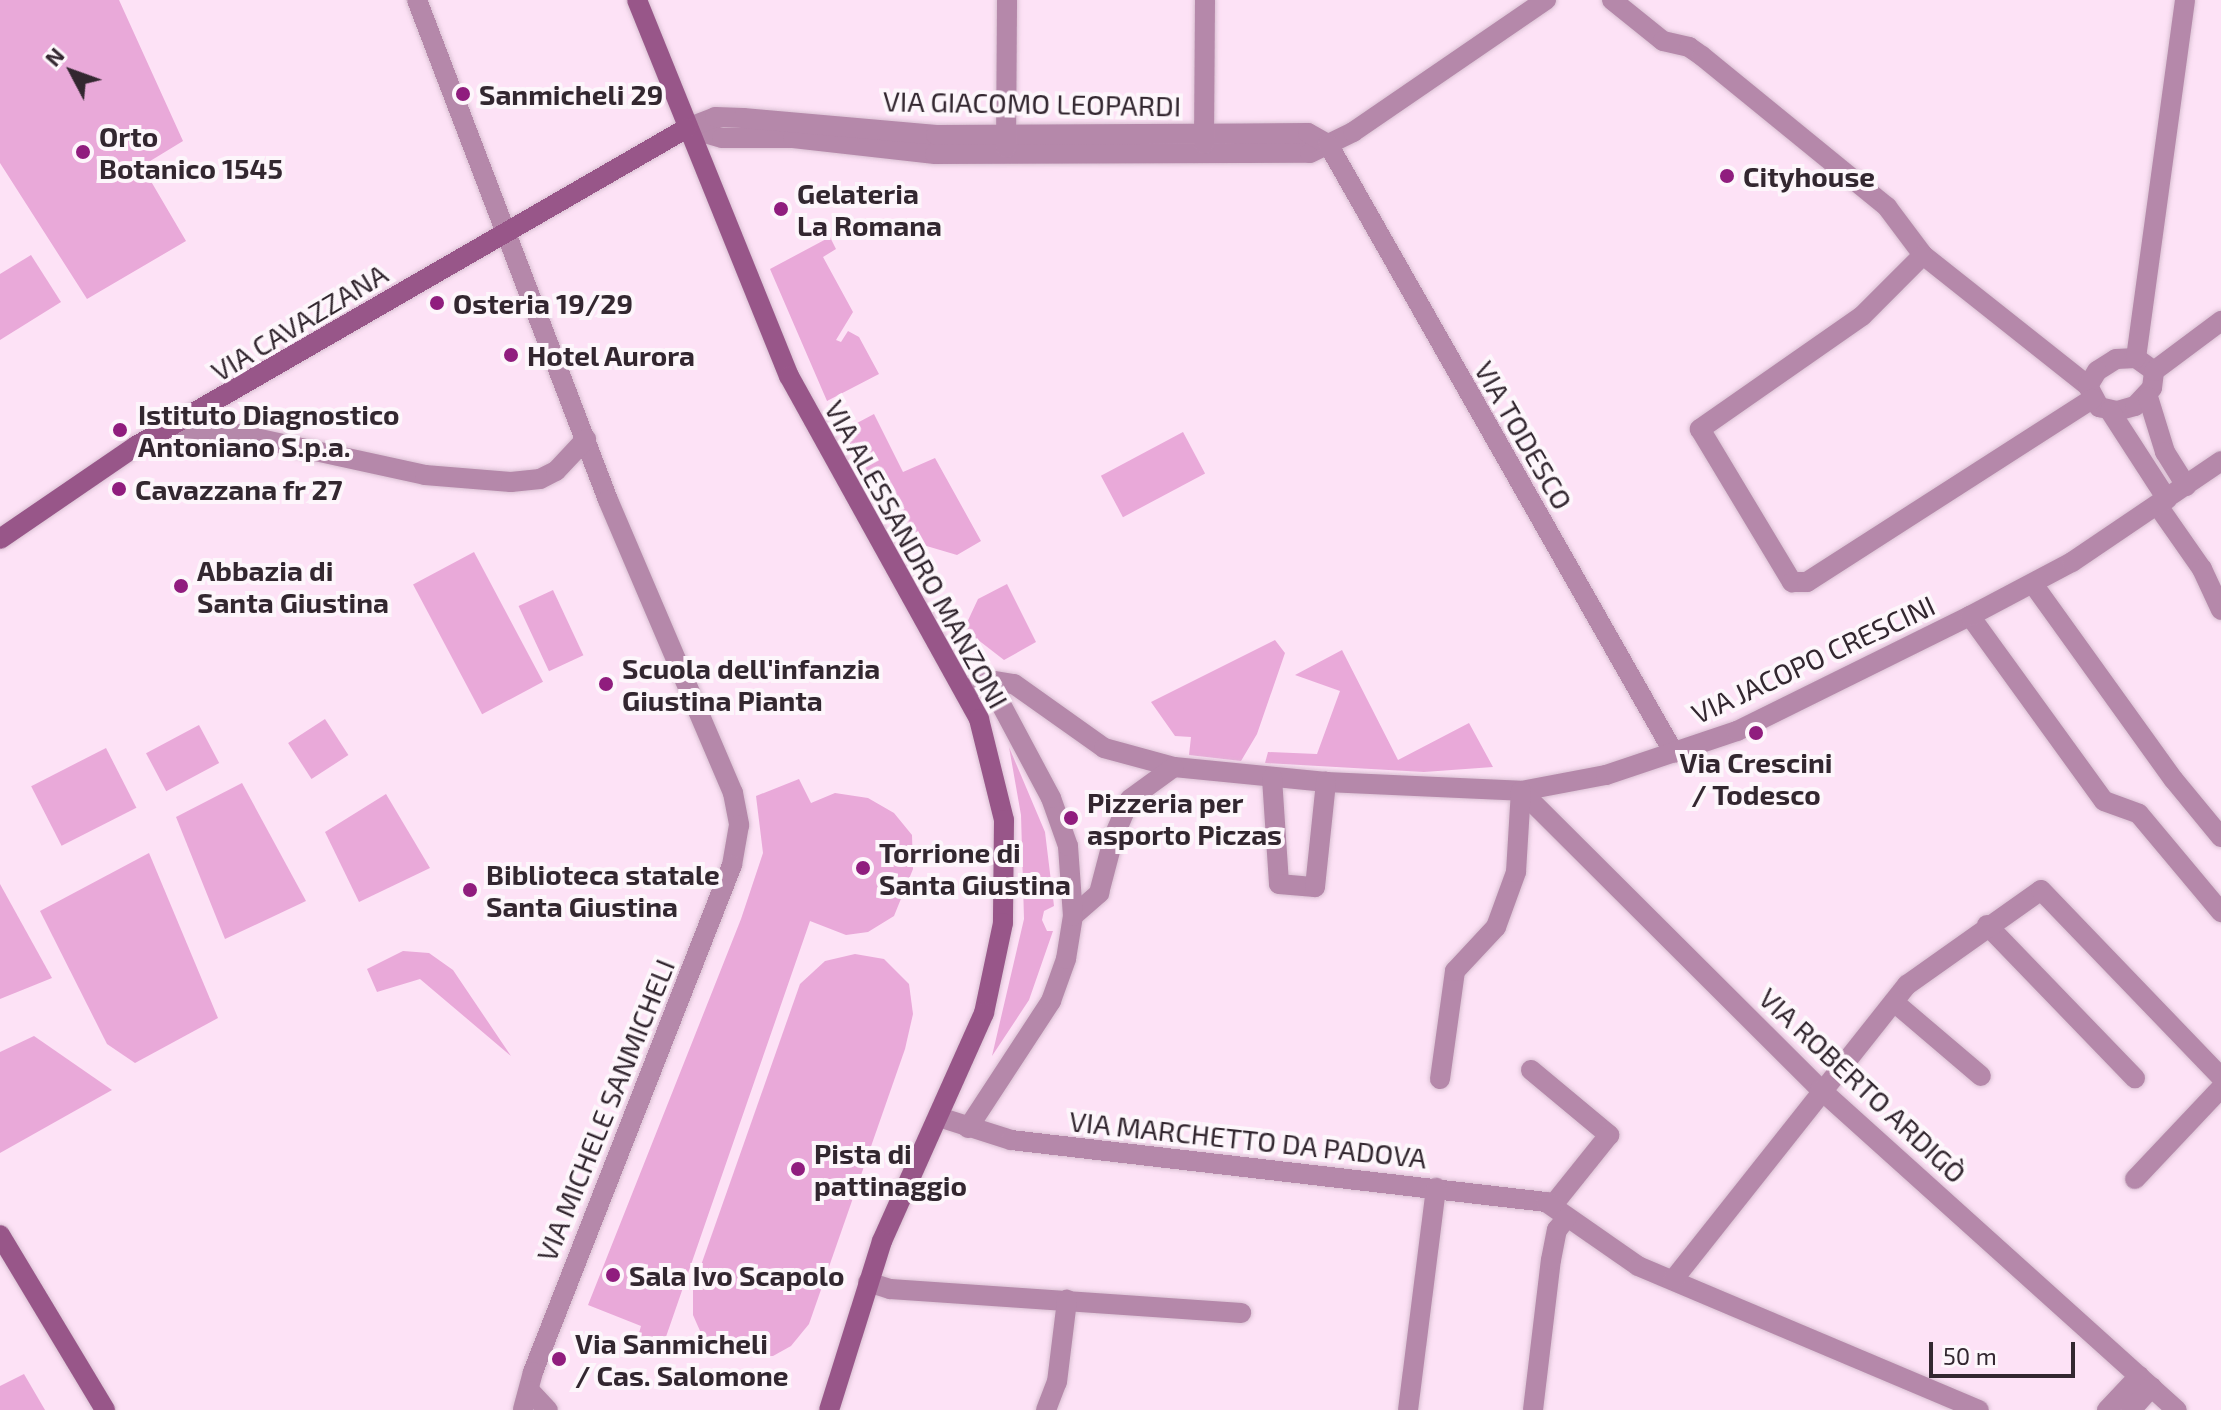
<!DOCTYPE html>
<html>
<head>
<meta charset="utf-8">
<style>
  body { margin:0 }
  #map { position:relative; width:2221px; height:1410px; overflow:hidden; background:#fde2f6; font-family:"Exo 2",sans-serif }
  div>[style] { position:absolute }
  .green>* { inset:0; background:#e9a9d9; transform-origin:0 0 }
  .roads { filter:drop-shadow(0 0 2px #d9c0d2) drop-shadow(0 0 2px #d9c0d2) }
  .street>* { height:20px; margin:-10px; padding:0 10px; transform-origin:10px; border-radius:10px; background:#b588aa }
  .secondary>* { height:20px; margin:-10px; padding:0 10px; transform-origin:10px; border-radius:10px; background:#985689 }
  .dots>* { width:22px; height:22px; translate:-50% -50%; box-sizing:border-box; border:4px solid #fdf6fb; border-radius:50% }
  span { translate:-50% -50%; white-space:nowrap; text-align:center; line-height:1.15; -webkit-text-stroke:8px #fdf6fb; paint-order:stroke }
  .poi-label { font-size:28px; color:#332730; font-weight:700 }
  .left { translate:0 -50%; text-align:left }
  .street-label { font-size:28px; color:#332730 }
  .north { position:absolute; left:32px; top:32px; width:80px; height:80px; -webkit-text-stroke:6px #fdf6fb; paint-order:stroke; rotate:311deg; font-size:22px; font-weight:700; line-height:32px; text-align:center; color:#332730 }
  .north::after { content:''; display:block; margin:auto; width:28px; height:36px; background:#332730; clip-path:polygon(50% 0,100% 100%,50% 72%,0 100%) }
  .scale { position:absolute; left:1929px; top:1342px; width:146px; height:36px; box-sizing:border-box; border:4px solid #332730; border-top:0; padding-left:10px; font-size:24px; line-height:28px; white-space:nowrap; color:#332730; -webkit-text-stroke:6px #fdf6fb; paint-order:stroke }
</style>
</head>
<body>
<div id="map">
  <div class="green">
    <i style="clip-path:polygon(0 0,119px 0,183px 141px,142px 166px,186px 241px,87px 299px,0 163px)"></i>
    <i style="clip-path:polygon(830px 237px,836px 249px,823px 257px,853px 312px,836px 340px,841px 342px,848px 331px,859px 337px,879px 374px,827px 401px,770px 269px)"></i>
    <i style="clip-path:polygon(31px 255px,61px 302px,0 340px,0 274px)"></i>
    <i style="clip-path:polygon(874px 414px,903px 472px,935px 458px,981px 541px,957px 555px,913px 542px,842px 431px)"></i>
    <i style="left:1183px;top:432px;width:47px;height:93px;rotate:62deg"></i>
    <i style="left:474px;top:552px;width:147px;height:69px;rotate:62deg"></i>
    <i style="clip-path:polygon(1007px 584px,1036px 642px,1004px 660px,964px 629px,978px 599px)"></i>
    <i style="left:553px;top:590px;width:72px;height:38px;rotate:65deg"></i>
    <i style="clip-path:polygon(1275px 640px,1285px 653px,1257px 734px,1241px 761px,1189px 755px,1191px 737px,1175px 736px,1151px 702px)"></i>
    <i style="clip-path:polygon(1342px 650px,1398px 760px,1469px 723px,1493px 767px,1424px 772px,1265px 763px,1268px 752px,1317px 754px,1340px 691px,1295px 675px)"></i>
    <i style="left:325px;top:719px;width:43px;height:44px;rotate:57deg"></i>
    <i style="left:199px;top:725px;width:43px;height:60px;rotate:62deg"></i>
    <i style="clip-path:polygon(1009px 747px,1045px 832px,1054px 906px,1044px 911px,1042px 920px,1047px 931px,1053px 931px,1029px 1000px,992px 1056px,1024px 919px,1021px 815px)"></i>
    <i style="left:106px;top:748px;width:67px;height:84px;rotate:63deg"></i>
    <i style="clip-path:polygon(799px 779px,811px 803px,835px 793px,868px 798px,894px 813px,912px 835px,913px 869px,894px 916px,868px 932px,846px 935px,810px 921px,659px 1357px,635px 1347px,641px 1326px,588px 1305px,741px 919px,763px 853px,756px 796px)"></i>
    <i style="clip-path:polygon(242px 783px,306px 901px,225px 939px,176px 817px)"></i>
    <i style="clip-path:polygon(386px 794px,430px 868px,359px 902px,325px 832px)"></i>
    <i style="clip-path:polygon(149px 853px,218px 1018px,135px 1063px,107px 1044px,40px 911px)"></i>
    <i style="clip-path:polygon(0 884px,52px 978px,0 999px)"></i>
    <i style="clip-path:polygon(403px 951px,429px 953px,453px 970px,511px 1056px,420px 979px,377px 992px,367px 969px)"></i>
    <i style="clip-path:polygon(855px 954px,884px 959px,909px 984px,913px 1014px,905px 1049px,809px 1324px,791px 1346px,773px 1356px,729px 1357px,704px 1340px,693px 1315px,693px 1288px,800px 984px,825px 961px)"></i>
    <i style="clip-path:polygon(34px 1036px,112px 1090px,0 1153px,0 1052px)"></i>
    <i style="clip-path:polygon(24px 1374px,45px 1410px,0 1410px,0 1386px)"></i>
  </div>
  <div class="roads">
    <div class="street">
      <i style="left:417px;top:0;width:535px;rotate:69.09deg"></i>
      <i style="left:608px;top:500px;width:319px;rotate:66.9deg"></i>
      <i style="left:733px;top:793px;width:33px;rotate:79deg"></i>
      <i style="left:739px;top:825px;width:41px;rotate:99.9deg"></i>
      <i style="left:732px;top:865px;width:545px;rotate:111.43deg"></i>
      <i style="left:533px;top:1372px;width:39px;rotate:105deg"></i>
      <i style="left:1612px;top:0;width:65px;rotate:38.8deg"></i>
      <i style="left:1663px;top:41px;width:27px;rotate:13deg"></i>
      <i style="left:1689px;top:47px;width:16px;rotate:35deg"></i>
      <i style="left:1702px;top:56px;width:239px;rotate:39.2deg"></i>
      <i style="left:1887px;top:207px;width:60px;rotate:53.1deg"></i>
      <i style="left:1923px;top:255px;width:211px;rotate:38.4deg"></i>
      <i style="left:2088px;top:386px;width:24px;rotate:62deg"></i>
      <i style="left:2099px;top:407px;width:18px;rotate:13deg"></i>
      <i style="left:2117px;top:411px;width:19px;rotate:-16deg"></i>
      <i style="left:2135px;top:406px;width:25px;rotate:-47deg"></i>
      <i style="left:2152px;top:388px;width:17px;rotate:-83deg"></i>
      <i style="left:2154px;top:371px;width:22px;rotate:-144deg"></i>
      <i style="left:2136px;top:358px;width:20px;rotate:177deg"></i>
      <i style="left:2116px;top:359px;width:22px;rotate:148deg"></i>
      <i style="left:2097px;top:371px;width:17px;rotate:121deg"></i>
      <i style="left:687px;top:128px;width:36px;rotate:16deg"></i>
      <i style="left:722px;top:138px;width:71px"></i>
      <i style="left:793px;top:138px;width:143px;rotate:6.4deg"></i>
      <i style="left:935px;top:154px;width:375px;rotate:-0.2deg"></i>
      <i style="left:1310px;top:153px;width:48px;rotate:-26deg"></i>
      <i style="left:1353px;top:132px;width:234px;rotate:-34.4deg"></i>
      <i style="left:687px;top:128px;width:30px;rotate:-21deg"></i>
      <i style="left:715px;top:117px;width:28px;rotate:2deg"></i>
      <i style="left:743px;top:118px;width:194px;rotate:5deg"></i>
      <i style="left:936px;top:135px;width:372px;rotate:-0.3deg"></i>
      <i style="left:1308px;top:133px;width:23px;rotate:29deg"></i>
      <i style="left:1204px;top:144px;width:144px;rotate:-89.6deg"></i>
      <i style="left:1328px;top:144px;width:700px;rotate:60.4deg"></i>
      <i style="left:1006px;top:148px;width:148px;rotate:-89.6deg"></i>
      <i style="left:1923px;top:255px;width:86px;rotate:135deg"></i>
      <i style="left:1862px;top:316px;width:198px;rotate:145.1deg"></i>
      <i style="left:1700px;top:429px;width:179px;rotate:59deg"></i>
      <i style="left:1792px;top:582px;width:15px"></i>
      <i style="left:1807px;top:582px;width:339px;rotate:-32.7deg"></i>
      <i style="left:2136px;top:358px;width:361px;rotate:-82.2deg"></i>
      <i style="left:2154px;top:371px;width:84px;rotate:-36.7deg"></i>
      <i style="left:2148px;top:397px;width:58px;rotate:72.8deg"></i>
      <i style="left:2165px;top:452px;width:40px;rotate:58deg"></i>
      <i style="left:2110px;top:411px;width:105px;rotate:57.1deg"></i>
      <i style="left:174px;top:427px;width:54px;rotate:5.3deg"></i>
      <i style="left:228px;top:432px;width:202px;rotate:12.3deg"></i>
      <i style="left:425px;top:475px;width:86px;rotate:4.7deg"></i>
      <i style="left:511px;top:482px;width:29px;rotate:-6deg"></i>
      <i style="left:540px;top:479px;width:18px;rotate:-27deg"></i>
      <i style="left:556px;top:471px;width:44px;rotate:-46.8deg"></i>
      <i style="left:2158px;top:506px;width:77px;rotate:55.1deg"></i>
      <i style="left:2202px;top:569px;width:45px;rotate:65.1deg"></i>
      <i style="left:2033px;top:584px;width:241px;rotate:54.3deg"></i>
      <i style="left:2174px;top:780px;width:74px;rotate:50.5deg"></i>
      <i style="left:1970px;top:616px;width:228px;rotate:54.1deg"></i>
      <i style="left:2104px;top:801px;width:37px;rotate:20deg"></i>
      <i style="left:2139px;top:814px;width:128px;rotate:50.1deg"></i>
      <i style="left:966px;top:691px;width:25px;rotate:-27deg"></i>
      <i style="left:988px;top:680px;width:26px;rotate:9deg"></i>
      <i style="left:1014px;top:684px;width:110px;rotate:35.4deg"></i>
      <i style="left:1104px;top:748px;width:73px;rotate:15.2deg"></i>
      <i style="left:1174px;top:767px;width:153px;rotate:5.6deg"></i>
      <i style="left:1326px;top:782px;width:195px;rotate:2.6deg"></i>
      <i style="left:1521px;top:791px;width:86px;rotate:-10.7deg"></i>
      <i style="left:1606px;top:775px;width:138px;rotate:-18.6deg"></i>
      <i style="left:1737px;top:731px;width:260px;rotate:-26.3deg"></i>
      <i style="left:1970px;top:616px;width:115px;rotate:-27.9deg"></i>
      <i style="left:2072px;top:562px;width:180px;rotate:-34.1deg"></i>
      <i style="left:1272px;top:778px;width:106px;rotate:86.2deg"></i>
      <i style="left:1279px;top:884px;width:36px;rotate:5deg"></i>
      <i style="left:1315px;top:887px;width:106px;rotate:-84deg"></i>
      <i style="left:1521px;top:791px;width:422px;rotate:44.9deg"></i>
      <i style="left:1820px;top:1089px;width:480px;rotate:42deg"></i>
      <i style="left:1073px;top:916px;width:35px;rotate:-41deg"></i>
      <i style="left:1099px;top:893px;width:59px;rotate:-75.3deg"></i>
      <i style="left:1114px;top:836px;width:40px;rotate:-66.6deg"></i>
      <i style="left:1130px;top:799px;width:54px;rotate:-36deg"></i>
      <i style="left:1987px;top:925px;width:213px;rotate:46deg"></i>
      <i style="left:1894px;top:1002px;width:114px;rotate:40.4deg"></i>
      <i style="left:1531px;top:1070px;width:102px;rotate:39.8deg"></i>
      <i style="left:1609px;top:1135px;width:90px;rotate:128.7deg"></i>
      <i style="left:1440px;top:1079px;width:109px;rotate:-82.1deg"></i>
      <i style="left:1455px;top:971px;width:60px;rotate:-47deg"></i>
      <i style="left:1496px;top:927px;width:59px;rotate:-70deg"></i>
      <i style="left:1516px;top:872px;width:81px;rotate:-86.5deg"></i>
      <i style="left:939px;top:1117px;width:76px;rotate:17.7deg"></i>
      <i style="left:1011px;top:1140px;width:539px;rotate:6.61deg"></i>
      <i style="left:1546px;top:1202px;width:112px;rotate:34.8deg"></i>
      <i style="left:1638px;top:1266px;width:370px;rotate:22.9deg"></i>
      <i style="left:968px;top:1128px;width:152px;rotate:-56.8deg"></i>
      <i style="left:1051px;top:1001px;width:45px;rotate:-70.3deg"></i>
      <i style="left:1066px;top:959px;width:44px;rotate:-80.8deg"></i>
      <i style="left:1073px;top:916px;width:70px;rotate:-94.1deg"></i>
      <i style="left:1068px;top:846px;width:51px;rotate:-109.5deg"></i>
      <i style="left:1051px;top:798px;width:134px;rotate:-118.1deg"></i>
      <i style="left:2135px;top:1179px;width:125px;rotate:-46.6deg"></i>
      <i style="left:1673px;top:1280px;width:377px;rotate:-51.6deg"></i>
      <i style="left:1907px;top:985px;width:164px;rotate:-35.3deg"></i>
      <i style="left:2041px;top:890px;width:260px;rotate:46.1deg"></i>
      <i style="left:868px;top:1282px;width:23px;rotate:18deg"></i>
      <i style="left:890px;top:1289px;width:352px;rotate:3.9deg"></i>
      <i style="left:530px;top:1391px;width:26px;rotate:47deg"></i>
      <i style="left:1046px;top:1410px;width:30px;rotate:-69deg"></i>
      <i style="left:1057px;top:1382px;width:83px;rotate:-83deg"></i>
      <i style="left:1408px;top:1410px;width:224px;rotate:-82.8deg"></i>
      <i style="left:1533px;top:1410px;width:151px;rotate:-83.2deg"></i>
      <i style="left:1551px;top:1260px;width:31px;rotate:-79deg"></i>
      <i style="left:1557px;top:1230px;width:16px;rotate:-52deg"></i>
      <i style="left:2107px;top:1410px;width:47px;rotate:-46.7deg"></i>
      <i style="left:2131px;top:1410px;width:31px;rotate:-48deg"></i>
    </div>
    <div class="secondary">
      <i style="left:637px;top:0;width:406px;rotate:68deg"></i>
      <i style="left:789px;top:376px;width:392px;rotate:61deg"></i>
      <i style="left:979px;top:719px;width:104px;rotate:76.1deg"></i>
      <i style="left:1004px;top:820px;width:103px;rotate:90.6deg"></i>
      <i style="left:1003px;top:923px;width:92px;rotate:101.9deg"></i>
      <i style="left:984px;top:1013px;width:250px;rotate:114.1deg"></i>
      <i style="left:882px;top:1241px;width:177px;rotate:107.4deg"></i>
      <i style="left:0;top:539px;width:165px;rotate:-34.4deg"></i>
      <i style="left:136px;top:446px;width:636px;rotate:-29.99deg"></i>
      <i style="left:0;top:1235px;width:204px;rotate:59deg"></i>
    </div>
  </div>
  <div class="dots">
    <i style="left:463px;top:94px;background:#901d7e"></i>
    <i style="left:83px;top:152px;background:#901d7e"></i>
    <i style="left:1727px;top:176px;background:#901d7e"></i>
    <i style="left:781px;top:209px;background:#901d7e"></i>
    <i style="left:437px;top:303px;background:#901d7e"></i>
    <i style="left:511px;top:355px;background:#901d7e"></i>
    <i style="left:120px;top:430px;background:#901d7e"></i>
    <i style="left:119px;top:489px;background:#901d7e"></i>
    <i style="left:181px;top:586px;background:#901d7e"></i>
    <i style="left:606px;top:684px;background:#901d7e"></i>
    <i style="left:1756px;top:733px;background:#901d7e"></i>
    <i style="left:1071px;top:818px;background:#901d7e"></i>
    <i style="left:863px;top:868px;background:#901d7e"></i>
    <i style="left:470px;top:890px;background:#901d7e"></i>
    <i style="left:798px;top:1169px;background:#901d7e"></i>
    <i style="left:613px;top:1275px;background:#901d7e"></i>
    <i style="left:559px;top:1359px;background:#901d7e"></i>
  </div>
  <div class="poi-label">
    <span class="left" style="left:479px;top:94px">Sanmicheli 29</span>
    <span class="left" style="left:99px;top:152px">Orto<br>Botanico 1545</span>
    <span class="left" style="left:1743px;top:176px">Cityhouse</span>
    <span class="left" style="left:797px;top:209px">Gelateria<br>La Romana</span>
    <span class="left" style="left:453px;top:303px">Osteria 19/29</span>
    <span class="left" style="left:527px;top:355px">Hotel Aurora</span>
    <span class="left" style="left:138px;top:430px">Istituto Diagnostico<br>Antoniano S.p.a.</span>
    <span class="left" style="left:135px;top:489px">Cavazzana fr 27</span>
    <span class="left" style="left:197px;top:586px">Abbazia di<br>Santa Giustina</span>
    <span class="left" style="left:622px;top:684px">Scuola dell'infanzia<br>Giustina Pianta</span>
    <span style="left:1756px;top:778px">Via Crescini<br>/ Todesco</span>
    <span class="left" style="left:1087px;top:818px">Pizzeria per<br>asporto Piczas</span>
    <span class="left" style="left:879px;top:868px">Torrione di<br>Santa Giustina</span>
    <span class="left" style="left:486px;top:890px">Biblioteca statale<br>Santa Giustina</span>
    <span class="left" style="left:814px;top:1169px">Pista di<br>pattinaggio</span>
    <span class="left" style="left:629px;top:1275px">Sala Ivo Scapolo</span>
    <span class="left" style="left:575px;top:1359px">Via Sanmicheli<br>/ Cas. Salomone</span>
  </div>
  <div class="street-label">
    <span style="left:1032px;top:103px;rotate:1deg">VIA GIACOMO LEOPARDI</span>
    <span style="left:299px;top:322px;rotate:-31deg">VIA CAVAZZANA</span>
    <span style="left:1524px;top:435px;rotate:60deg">VIA TODESCO</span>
    <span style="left:917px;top:554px;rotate:61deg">VIA ALESSANDRO MANZONI</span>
    <span style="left:1813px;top:659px;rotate:-25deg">VIA JACOPO CRESCINI</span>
    <span style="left:1863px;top:1085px;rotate:43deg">VIA ROBERTO ARDIGÒ</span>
    <span style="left:605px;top:1110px;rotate:-68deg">VIA MICHELE SANMICHELI</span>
    <span style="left:1248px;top:1139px;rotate:6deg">VIA MARCHETTO DA PADOVA</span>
  </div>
  <div class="north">N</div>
  <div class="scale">50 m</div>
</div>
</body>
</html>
